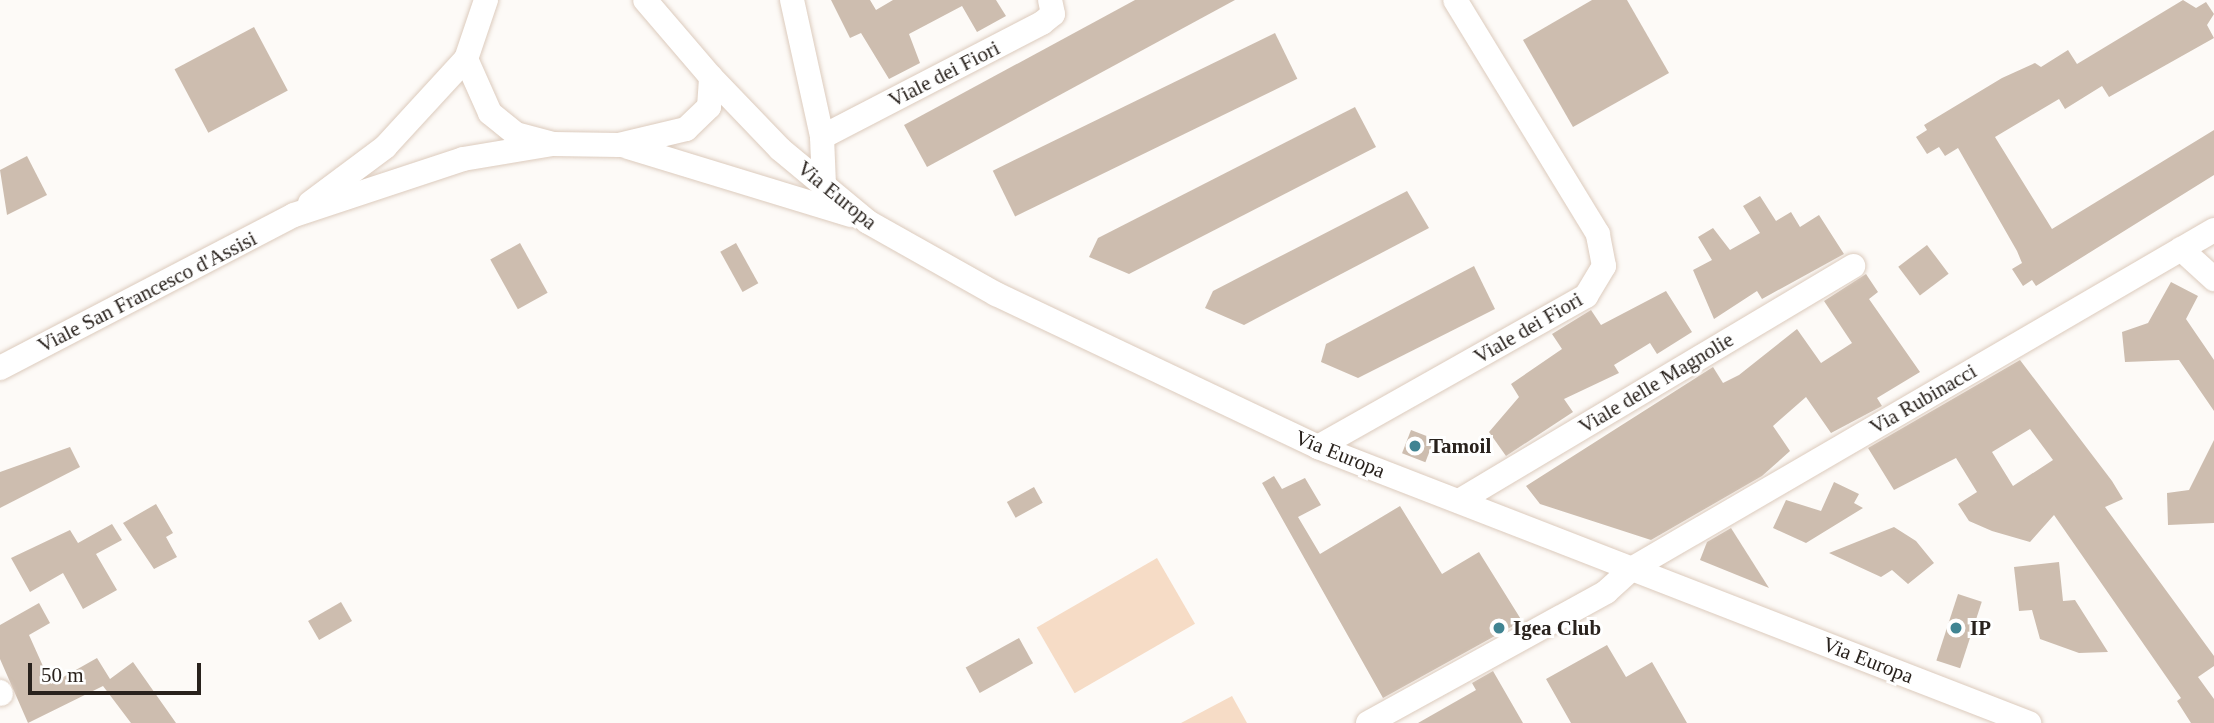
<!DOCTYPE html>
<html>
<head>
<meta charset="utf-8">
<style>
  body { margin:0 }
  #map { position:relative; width:2214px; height:723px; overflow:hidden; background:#fdfaf7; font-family:"Times New Roman",serif }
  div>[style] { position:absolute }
  .green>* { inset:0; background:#f6dcc6; transform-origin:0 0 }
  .building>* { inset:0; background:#cdbdaf; transform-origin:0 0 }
  .roads { filter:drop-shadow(0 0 2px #dccbbd) drop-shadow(0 0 2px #dccbbd) }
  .minor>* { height:24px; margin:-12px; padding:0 12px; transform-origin:12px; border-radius:12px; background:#fff }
  .dots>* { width:19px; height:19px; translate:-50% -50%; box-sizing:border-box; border:4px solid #fff; border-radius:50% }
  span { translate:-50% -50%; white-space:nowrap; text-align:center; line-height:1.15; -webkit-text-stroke:6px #fff; paint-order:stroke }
  .street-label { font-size:21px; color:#29221d }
  .poi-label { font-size:21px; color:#29221d; font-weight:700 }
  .left { translate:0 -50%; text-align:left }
  .scale { position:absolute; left:28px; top:663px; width:173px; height:32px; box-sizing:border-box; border:4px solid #29221d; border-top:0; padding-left:9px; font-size:21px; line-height:24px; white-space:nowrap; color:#29221d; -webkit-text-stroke:5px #fff; paint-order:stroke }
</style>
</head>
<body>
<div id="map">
  <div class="green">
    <i style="left:1157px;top:558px;width:76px;height:139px;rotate:60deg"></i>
    <i style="clip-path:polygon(1232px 696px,1247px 723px,1181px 723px)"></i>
  </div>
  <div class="building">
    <i style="clip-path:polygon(831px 0,870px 0,876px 10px,893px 0,996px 0,1006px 16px,977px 32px,962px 6px,909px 34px,920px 63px,889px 79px,861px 33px,850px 38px)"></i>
    <i style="clip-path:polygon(1135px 0,1235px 0,927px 167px,904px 125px)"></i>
    <i style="clip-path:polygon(1592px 0,1627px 0,1669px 73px,1573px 127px,1523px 40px)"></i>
    <i style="clip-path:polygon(2183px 0,2196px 8px,2206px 2px,2214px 14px,2207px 25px,2214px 38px,2109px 97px,2102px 86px,2065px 109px,2059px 99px,1995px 137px,2052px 229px,2214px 130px,2214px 175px,2036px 286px,2032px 280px,2023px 286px,2012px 269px,2022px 263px,2017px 251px,1958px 148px,1945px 156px,1939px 147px,1927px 154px,1916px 137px,1927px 130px,1924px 125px,2002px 78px,2035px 63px,2041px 67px,2068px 50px,2077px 64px)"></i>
    <i style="left:254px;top:27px;width:72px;height:90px;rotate:62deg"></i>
    <i style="left:1275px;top:33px;width:51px;height:314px;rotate:64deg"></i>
    <i style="clip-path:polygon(1355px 107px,1376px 147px,1129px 274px,1089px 257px,1098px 238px)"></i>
    <i style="clip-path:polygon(27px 156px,47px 195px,7px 215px,0 170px)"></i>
    <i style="clip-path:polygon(1407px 191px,1429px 228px,1244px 325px,1205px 308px,1213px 291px)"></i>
    <i style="clip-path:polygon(1760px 196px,1776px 221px,1791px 212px,1800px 227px,1819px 215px,1844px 254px,1762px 299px,1757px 291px,1714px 319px,1693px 270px,1712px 260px,1698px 237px,1713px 228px,1730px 250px,1760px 233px,1743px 206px)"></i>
    <i style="left:520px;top:243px;width:57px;height:34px;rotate:61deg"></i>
    <i style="left:736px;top:243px;width:46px;height:18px;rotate:61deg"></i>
    <i style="left:1927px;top:245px;width:36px;height:36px;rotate:53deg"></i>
    <i style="clip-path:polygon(1474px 266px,1495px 309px,1358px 378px,1321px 362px,1326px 344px)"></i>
    <i style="clip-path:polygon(1866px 274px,1878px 292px,1869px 299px,1920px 372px,1877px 398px,1882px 406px,1831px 433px,1806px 397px,1773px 426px,1790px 451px,1762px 476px,1651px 540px,1540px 504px,1526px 486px,1713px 367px,1723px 383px,1739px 375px,1797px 329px,1821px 363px,1852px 343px,1824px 301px)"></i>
    <i style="clip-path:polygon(2171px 282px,2198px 296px,2186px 319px,2214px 360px,2214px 411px,2179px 360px,2125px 362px,2122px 332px,2148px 323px)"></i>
    <i style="clip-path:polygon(1666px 291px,1692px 332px,1657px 354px,1650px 343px,1614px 365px,1619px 373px,1564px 399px,1573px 412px,1506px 456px,1489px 432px,1519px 397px,1511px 384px,1562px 349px,1552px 334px,1591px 310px,1601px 325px)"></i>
    <i style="clip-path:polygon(evenodd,2020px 360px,2112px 481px,2123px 499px,2105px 507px,2214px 656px,2214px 666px,2198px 677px,2214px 699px,2214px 723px,2191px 723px,2177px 701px,2181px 698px,2054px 515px,2030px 542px,1992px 531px,1969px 521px,1958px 504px,1977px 492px,1956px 458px,1894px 490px,1868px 448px,2020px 360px,2030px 429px,2053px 460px,2013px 486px,1992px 452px,2030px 429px)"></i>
    <i style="left:1411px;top:430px;width:25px;height:25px;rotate:21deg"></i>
    <i style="clip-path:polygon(2214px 440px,2214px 523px,2168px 525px,2167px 493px,2189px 490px)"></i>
    <i style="clip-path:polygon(70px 447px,80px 467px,0 508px,0 472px)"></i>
    <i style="clip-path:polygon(1274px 476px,1282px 489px,1305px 478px,1321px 505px,1298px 517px,1320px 554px,1400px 506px,1442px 574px,1479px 552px,1522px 621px,1383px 698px,1262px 483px)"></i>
    <i style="clip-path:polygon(1834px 482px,1859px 494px,1854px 503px,1863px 508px,1806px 543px,1773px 528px,1786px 500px,1821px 511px)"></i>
    <i style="left:1034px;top:487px;width:18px;height:31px;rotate:61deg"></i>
    <i style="clip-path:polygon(156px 504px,173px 533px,166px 537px,177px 557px,154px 569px,123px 523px)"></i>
    <i style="clip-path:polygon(112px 524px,122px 540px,96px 554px,117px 590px,83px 609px,63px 573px,30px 592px,11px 558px,70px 530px,78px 543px)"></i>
    <i style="clip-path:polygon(1894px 527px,1916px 541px,1934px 563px,1908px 584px,1892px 570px,1881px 577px,1829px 553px)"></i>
    <i style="clip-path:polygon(1731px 528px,1769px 588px,1700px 560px,1707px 542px)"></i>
    <i style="clip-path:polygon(2059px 562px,2063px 601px,2075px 600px,2108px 652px,2079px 653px,2040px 639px,2032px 610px,2019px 611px,2014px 567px)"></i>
    <i style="left:1958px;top:594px;width:25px;height:70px;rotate:18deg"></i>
    <i style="left:341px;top:602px;width:22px;height:38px;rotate:60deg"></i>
    <i style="clip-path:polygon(39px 603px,50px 623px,29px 635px,51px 684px,97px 658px,110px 679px,133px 662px,176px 723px,131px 723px,103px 686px,28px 723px,0 659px,0 625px)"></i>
    <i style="left:1019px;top:638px;width:29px;height:61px;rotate:61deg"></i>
    <i style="clip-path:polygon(1607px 645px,1626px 677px,1652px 662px,1687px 723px,1571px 723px,1546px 679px)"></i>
    <i style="clip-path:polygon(1493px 671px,1523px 723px,1418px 723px,1476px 690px,1472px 683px)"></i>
  </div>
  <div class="roads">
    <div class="minor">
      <i style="left:486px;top:0;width:62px;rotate:108.7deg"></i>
      <i style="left:466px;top:59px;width:59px;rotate:66deg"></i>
      <i style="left:490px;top:113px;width:33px;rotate:39deg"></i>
      <i style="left:516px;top:134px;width:38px;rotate:15deg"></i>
      <i style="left:553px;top:144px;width:66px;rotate:0.9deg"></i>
      <i style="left:619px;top:145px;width:69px;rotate:-13.4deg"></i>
      <i style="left:686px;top:129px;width:32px;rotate:-44deg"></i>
      <i style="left:709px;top:107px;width:30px;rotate:-86deg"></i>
      <i style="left:711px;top:77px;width:101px;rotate:-130.6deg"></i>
      <i style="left:792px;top:0;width:140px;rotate:77.6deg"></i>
      <i style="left:822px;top:137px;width:48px;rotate:87.6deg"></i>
      <i style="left:711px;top:77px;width:100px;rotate:46.2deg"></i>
      <i style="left:780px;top:149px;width:114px;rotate:39.7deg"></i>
      <i style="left:868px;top:222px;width:147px;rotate:29.4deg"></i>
      <i style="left:996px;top:294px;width:357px;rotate:25.4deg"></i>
      <i style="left:1318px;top:447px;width:763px;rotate:21.22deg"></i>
      <i style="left:822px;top:137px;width:248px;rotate:-27.4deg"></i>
      <i style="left:1042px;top:23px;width:14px;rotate:-39deg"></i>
      <i style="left:1053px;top:14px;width:14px;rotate:-102deg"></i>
      <i style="left:628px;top:147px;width:233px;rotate:17deg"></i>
      <i style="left:310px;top:203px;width:94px;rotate:-36.7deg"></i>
      <i style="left:385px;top:147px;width:120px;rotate:-47.4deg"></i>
      <i style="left:2181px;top:249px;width:45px;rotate:42.3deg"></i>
      <i style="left:0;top:368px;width:331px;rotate:-27.5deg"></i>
      <i style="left:294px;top:215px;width:178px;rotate:-18.3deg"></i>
      <i style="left:463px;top:159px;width:91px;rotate:-9.5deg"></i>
      <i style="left:1318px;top:447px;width:308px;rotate:-29.4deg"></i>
      <i style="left:1586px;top:296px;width:35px;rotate:-59deg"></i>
      <i style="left:1604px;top:266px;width:33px;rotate:-101deg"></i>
      <i style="left:1598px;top:234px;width:274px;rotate:-121.4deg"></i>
      <i style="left:1459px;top:501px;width:459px;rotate:-30.8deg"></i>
      <i style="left:0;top:692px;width:2px;rotate:63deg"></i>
      <i style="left:1368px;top:723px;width:272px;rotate:-28.8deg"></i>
      <i style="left:1606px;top:592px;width:36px;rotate:-42deg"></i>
      <i style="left:1633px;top:568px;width:672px;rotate:-30.19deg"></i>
    </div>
  </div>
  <div class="dots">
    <i style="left:1415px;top:446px;background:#408492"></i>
    <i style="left:1499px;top:628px;background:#408492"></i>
    <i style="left:1956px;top:628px;background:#408492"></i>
  </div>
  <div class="street-label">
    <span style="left:944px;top:74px;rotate:-27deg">Viale dei Fiori</span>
    <span style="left:837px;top:195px;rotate:39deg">Via Europa</span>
    <span style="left:147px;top:292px;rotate:-27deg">Viale San Francesco d'Assisi</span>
    <span style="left:1528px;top:328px;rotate:-30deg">Viale dei Fiori</span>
    <span style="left:1656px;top:383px;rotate:-31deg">Viale delle Magnolie</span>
    <span style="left:1923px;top:399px;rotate:-30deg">Via Rubinacci</span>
    <span style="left:1340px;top:454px;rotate:22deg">Via Europa</span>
    <span style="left:1868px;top:660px;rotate:21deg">Via Europa</span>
  </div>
  <div class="poi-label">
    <span class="left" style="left:1429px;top:446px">Tamoil</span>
    <span class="left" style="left:1513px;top:628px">Igea Club</span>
    <span class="left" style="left:1970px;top:628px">IP</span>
  </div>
  <div class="scale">50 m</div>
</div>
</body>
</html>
